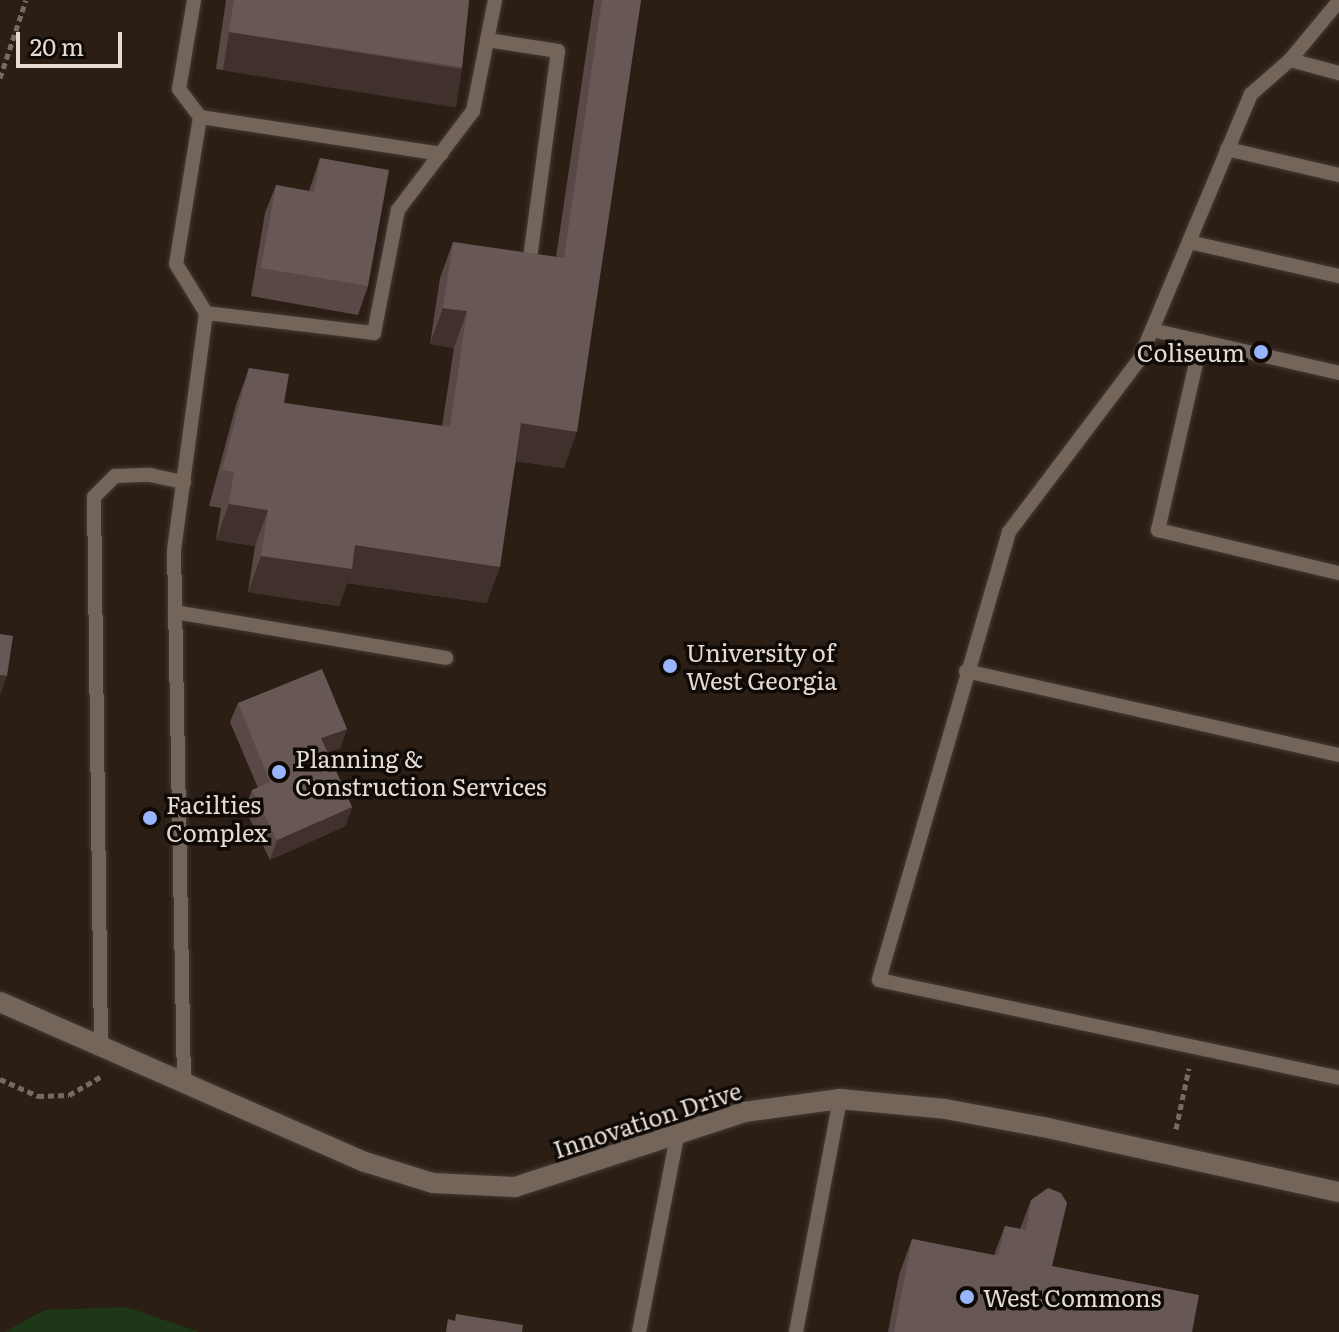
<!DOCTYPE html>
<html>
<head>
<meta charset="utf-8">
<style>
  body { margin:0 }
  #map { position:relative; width:1339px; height:1332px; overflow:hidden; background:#2b1f15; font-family:Literata,serif }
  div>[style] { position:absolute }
  .green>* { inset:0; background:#1e3717 }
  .path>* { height:5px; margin-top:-2.5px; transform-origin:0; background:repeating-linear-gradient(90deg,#756b62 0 6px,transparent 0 10px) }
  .roads { filter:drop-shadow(0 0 2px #453b35) drop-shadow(0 0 2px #453b35) }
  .service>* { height:14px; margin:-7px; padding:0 7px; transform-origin:7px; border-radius:7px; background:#73655a }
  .minor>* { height:20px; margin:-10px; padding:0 10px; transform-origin:10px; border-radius:10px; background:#73655a }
  .wall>* { inset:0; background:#594846 }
  .shaded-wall>* { inset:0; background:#41312c; transform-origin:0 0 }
  .building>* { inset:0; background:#685855 }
  .dots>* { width:22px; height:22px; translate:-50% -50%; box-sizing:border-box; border:4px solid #0f0a06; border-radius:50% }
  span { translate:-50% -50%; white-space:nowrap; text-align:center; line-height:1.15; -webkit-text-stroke:7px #0f0a06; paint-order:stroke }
  .poi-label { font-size:24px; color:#e3dbd4 }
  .right { translate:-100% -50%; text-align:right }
  .left { translate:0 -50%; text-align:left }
  .street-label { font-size:24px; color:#e3dbd4 }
  .scale { position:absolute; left:16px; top:32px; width:106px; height:36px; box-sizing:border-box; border:4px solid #e3dbd4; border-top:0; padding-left:10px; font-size:24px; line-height:28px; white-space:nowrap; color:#e3dbd4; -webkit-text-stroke:6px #0f0a06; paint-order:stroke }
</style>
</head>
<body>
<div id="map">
  <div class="green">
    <i style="clip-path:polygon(126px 1307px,199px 1332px,4px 1332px,45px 1310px)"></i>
  </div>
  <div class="path">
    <i style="left:0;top:78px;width:82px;rotate:-71.6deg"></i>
    <i style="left:0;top:1079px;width:42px;rotate:24.1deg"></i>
    <i style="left:38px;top:1096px;width:31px;rotate:-2deg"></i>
    <i style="left:69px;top:1095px;width:38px;rotate:-30deg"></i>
    <i style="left:1176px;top:1129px;width:62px;rotate:-78deg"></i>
  </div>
  <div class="roads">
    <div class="service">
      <i style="left:1339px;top:1px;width:77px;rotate:129.7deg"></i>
      <i style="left:1290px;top:60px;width:52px;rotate:138.9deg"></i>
      <i style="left:1251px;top:94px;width:289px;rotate:112.8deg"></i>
      <i style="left:1139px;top:360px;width:216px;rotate:127.1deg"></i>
      <i style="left:1009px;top:532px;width:466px;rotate:106.2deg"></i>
      <i style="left:879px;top:980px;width:470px;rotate:12deg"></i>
      <i style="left:487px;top:40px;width:72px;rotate:8.8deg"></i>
      <i style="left:558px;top:51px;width:203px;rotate:97.7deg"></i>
      <i style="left:1290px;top:60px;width:51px;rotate:14.9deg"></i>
      <i style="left:200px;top:117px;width:244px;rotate:8.7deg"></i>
      <i style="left:1227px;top:149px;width:115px;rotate:13.1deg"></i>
      <i style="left:1189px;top:242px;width:154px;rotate:12.8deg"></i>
      <i style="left:206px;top:313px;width:169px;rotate:6.8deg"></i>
      <i style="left:374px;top:333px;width:125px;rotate:-79deg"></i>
      <i style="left:398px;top:210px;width:124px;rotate:-52.9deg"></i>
      <i style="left:473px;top:111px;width:113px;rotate:-78.8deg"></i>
      <i style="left:1152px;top:330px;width:192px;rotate:12.9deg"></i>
      <i style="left:1201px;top:341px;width:194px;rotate:102.8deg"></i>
      <i style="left:1158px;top:530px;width:186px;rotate:13.4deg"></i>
      <i style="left:175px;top:612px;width:275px;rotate:9.6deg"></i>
      <i style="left:966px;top:671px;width:382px;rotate:12.7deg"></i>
      <i style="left:101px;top:1046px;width:549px;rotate:-90.73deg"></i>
      <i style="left:94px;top:497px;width:30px;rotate:-45deg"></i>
      <i style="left:115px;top:476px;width:35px;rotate:-2deg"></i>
      <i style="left:150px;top:475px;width:35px;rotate:12deg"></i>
      <i style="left:184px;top:1083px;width:533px;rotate:-91.07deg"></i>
      <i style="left:174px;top:550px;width:239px;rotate:-82.3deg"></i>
      <i style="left:206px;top:313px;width:57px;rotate:-121.5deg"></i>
      <i style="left:176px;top:264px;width:149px;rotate:-80.7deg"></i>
      <i style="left:200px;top:117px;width:35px;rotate:-127deg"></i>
      <i style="left:179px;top:89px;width:90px;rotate:-80.4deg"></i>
      <i style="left:639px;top:1332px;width:204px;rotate:-79deg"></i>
      <i style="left:796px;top:1332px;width:237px;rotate:-79.3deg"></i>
    </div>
    <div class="minor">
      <i style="left:0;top:1002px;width:399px;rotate:23.7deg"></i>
      <i style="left:365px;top:1162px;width:71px;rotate:17.2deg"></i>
      <i style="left:433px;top:1183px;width:82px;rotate:2.8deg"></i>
      <i style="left:515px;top:1187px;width:241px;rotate:-18.1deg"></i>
      <i style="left:744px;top:1112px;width:97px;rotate:-7.7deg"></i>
      <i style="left:840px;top:1099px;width:105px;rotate:5.4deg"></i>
      <i style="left:945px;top:1109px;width:100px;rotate:10.4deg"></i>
      <i style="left:1043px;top:1127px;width:303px;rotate:12.4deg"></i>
    </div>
  </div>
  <div class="wall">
    <i style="clip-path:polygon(226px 0,469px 0,462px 67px,449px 103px,216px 69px)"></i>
    <i style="clip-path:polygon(594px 0,641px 0,564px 468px,516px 461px,487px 603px,347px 583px,339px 606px,248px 592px,255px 546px,216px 540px,221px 508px,209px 506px,236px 405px,249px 368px,284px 403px,442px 426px,454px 348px,430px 344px,440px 278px,453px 242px,556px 257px)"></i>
    <i style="clip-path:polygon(320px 158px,368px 286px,358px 315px,251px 296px,265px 213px,276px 185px,309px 191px)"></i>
    <i style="clip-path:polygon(238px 703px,347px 729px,340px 748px,328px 752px,352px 807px,345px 826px,270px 860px,245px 809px,252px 790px,258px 788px,230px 722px)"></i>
    <i style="clip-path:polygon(1031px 1200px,1052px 1266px,1192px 1332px,888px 1332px,899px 1275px,912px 1239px,994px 1255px,1005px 1226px,1020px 1229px)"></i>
  </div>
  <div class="shaded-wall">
    <i style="left:229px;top:32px;width:236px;height:39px;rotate:9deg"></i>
    <i style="clip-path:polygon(443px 308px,467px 311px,454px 348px,430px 344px)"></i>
    <i style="clip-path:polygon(521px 423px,577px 432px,564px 468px,508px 460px)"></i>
    <i style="clip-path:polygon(229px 504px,268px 510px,255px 546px,216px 540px)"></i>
    <i style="clip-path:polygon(355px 545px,500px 567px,487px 603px,347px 583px,339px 606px,248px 592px,261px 556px)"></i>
    <i style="clip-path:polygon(0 675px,7px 676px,0 695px)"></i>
    <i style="clip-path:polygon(347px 729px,340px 748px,314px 757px,321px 738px)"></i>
    <i style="clip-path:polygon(352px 807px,345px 826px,270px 860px,277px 840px)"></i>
  </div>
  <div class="building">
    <i style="clip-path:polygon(234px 0,469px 0,462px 67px,229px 32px)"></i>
    <i style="clip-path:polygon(602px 0,641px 0,577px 432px,521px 423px,500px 567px,355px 545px,352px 569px,261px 556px,268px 510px,229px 504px,234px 472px,222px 470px,249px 368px,289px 374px,284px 403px,450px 427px,467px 311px,443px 308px,453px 242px,564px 258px)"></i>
    <i style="clip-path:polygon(320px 158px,389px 170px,368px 286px,261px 268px,276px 185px,314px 192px)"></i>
    <i style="clip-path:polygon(0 634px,13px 636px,7px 676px,0 675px)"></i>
    <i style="clip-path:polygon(322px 669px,347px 729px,321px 738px,352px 807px,277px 840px,252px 790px,270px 782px,238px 703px)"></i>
    <i style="clip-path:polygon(1048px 1188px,1061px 1193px,1067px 1203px,1052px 1266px,1199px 1295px,1192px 1332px,894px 1332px,912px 1239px,998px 1256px,1005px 1226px,1026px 1230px,1031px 1200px)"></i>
    <i style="clip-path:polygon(456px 1314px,523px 1325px,522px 1332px,446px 1332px,448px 1319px,455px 1321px)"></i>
  </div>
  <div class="dots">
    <i style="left:1261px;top:352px;background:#98b5fd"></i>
    <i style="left:670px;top:666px;background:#98b5fd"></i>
    <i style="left:279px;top:772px;background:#98b5fd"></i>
    <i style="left:150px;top:818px;background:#98b5fd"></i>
    <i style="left:967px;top:1297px;background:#98b5fd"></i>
  </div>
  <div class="poi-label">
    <span class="right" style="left:1245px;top:352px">Coliseum</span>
    <span class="left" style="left:686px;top:666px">University of<br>West Georgia</span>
    <span class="left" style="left:295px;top:772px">Planning &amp;<br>Construction Services</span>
    <span class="left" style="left:166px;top:818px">Facilties<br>Complex</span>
    <span class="left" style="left:983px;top:1297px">West Commons</span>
  </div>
  <div class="street-label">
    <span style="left:647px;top:1119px;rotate:-18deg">Innovation Drive</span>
  </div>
  <div class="scale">20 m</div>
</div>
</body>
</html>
